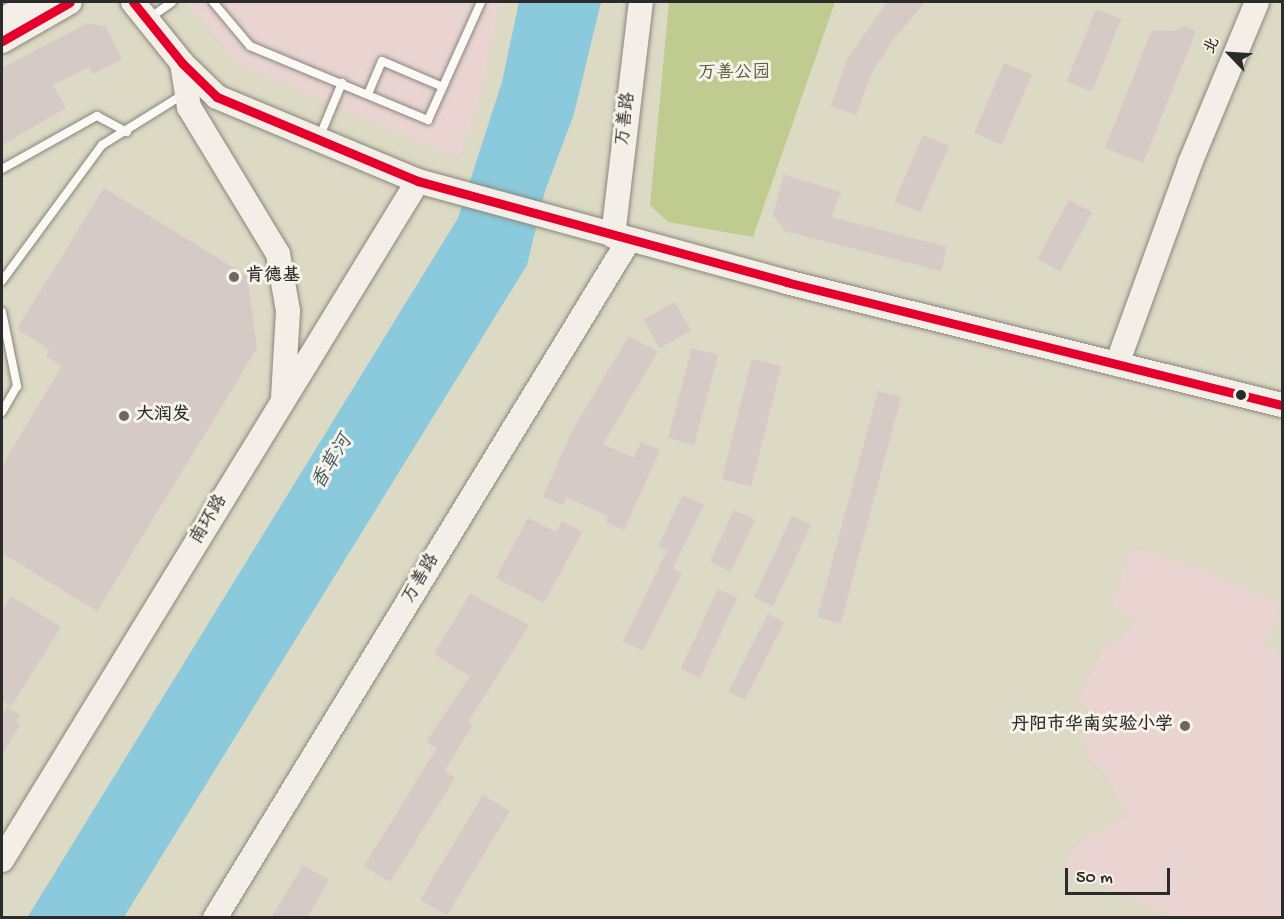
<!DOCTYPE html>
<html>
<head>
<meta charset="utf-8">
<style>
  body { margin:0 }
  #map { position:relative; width:1284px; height:919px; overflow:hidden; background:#dcd9c4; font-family:"Gochi Hand","LXGW WenKai TC",sans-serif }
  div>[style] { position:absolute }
  .built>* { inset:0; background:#e9d4d1 }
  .green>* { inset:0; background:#c0cb90 }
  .water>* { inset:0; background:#8bc9dc }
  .building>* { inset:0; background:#d5cac5; transform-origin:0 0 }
  .roads { filter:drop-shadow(0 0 2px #89877c) drop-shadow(0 0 2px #89877c) }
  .lane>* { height:8px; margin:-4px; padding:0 4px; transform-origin:4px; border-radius:4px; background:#faf9f6 }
  .secondary>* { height:24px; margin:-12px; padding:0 12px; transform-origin:12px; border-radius:12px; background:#f3efe8 }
  .bus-1>* { height:9px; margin:-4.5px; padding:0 4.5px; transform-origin:4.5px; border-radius:4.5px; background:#e4002b }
  .dots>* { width:16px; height:16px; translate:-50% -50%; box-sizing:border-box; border:3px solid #f7f3e8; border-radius:50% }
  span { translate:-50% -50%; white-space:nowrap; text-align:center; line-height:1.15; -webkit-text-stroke:6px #f7f3e8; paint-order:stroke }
  .park-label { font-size:18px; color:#51583c }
  .street-label { font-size:18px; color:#2b2b2b }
  .poi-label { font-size:18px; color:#2b2b2b; font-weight:700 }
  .left { translate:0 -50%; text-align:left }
  .right { translate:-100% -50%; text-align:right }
  .water-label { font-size:20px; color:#3d5863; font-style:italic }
  .frame { position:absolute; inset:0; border:3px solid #2b2b2b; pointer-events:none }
  .north { position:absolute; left:1200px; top:24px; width:60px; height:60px; -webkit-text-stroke:4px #f7f3e8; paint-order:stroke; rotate:295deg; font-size:16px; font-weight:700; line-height:24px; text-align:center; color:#2b2b2b }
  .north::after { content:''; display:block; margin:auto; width:21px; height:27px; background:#2b2b2b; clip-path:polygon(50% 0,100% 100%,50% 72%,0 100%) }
  .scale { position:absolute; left:1065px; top:868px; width:105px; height:27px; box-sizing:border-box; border:3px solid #2b2b2b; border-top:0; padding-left:8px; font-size:18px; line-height:21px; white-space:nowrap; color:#2b2b2b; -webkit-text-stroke:4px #f7f3e8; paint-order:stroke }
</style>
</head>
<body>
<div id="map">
  <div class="built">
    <i style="clip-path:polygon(187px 2px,500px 2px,477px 107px,458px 158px,238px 64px)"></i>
    <i style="clip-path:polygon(1130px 547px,1196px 567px,1282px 605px,1265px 646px,1282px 655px,1282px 917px,1173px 917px,1061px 867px,1080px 841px,1129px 814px,1106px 774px,1089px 760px,1083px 737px,1092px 715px,1078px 697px,1103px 649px,1139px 622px,1113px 607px)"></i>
  </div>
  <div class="green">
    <i style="clip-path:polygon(669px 2px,835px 2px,753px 237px,668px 222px,650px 205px)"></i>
  </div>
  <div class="water">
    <i style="clip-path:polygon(519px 2px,601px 2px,574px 114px,545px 191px,527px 265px,124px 917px,27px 918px,458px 218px,502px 82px)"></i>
  </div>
  <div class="building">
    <i style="clip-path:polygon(887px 2px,925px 2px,893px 40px,871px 74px,856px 115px,831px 106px,847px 60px)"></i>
    <i style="left:1096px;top:9px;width:27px;height:78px;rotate:22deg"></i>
    <i style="clip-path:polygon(88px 23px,106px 27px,122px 59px,93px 74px,89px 67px,53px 85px,66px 108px,2px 145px,2px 68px)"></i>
    <i style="clip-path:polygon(1185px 26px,1196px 31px,1143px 163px,1105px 148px,1152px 30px,1174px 31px)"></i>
    <i style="left:1004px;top:63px;width:30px;height:76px;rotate:23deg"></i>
    <i style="left:923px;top:135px;width:28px;height:72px;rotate:23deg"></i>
    <i style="clip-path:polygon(784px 175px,841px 192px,831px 217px,947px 247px,941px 271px,785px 231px,773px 215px)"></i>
    <i style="clip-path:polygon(104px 188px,247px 276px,257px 348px,97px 611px,2px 553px,2px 466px,62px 366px,46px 356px,50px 350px,17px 329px)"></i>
    <i style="left:1069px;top:200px;width:26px;height:67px;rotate:28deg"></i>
    <i style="left:675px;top:302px;width:33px;height:36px;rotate:61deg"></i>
    <i style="clip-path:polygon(629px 336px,658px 352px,603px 444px,634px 458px,641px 442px,660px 450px,624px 530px,606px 522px,608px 516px,566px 497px,563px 505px,543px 497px,571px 433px)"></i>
    <i style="left:692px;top:348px;width:27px;height:93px;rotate:15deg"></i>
    <i style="left:752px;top:359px;width:30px;height:124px;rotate:14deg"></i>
    <i style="left:878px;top:391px;width:24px;height:234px;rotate:15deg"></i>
    <i style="clip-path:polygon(683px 495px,704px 505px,673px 568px,682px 573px,643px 651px,623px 641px,667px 551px,658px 546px)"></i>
    <i style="left:734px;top:510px;width:23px;height:57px;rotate:25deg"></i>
    <i style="left:792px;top:516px;width:21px;height:90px;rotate:25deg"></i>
    <i style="clip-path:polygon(528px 518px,556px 532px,562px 521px,582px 532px,544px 603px,496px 578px)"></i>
    <i style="left:718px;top:589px;width:21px;height:88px;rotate:25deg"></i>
    <i style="clip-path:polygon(470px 594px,529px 625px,468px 722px,473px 725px,444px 771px,455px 778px,390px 882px,364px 866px,437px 748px,426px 742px,470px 676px,434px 654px)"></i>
    <i style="clip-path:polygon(11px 596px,61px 627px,11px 706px,2px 700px,2px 612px)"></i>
    <i style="left:768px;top:614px;width:18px;height:87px;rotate:27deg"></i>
    <i style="clip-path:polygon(7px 707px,20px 715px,16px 722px,20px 725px,2px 755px,2px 715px)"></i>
    <i style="left:483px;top:795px;width:31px;height:122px;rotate:31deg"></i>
    <i style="clip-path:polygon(303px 865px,329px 880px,307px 918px,271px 918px)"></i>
  </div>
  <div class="roads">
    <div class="lane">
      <i style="left:213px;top:2px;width:57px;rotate:49.9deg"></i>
      <i style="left:250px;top:46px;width:193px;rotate:22.6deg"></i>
      <i style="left:428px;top:120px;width:129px;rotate:-65.8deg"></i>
      <i style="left:148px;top:19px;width:29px;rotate:-35deg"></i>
      <i style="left:368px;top:94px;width:36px;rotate:-67deg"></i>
      <i style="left:382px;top:61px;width:66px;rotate:23.1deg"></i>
      <i style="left:319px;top:138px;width:60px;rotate:-67.3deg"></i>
      <i style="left:2px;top:169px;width:109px;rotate:-29.2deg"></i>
      <i style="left:97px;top:116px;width:34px;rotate:28deg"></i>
      <i style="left:2px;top:281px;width:169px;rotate:-53.7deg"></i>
      <i style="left:102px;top:145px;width:97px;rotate:-31.9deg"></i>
      <i style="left:2px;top:312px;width:76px;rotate:78.5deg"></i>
      <i style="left:17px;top:386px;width:30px;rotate:120deg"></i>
    </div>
    <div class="secondary">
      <i style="left:133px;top:2px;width:78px;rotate:51.2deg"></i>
      <i style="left:182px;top:63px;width:49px;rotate:44.2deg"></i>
      <i style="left:217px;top:97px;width:218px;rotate:22.7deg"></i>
      <i style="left:418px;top:181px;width:382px;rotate:15.3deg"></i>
      <i style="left:786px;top:282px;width:511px;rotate:13.93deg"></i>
      <i style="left:2px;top:20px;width:37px;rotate:-29deg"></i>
      <i style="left:2px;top:41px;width:78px;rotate:-29.8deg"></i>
      <i style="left:182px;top:63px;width:45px;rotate:81deg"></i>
      <i style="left:189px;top:107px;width:172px;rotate:58.8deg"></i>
      <i style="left:278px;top:254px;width:58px;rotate:80deg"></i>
      <i style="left:288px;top:311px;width:86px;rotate:93.3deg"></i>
      <i style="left:613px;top:236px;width:236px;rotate:-83.2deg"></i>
      <i style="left:1117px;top:364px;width:214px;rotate:-70deg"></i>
      <i style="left:1190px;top:163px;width:174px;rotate:-67.4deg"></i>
      <i style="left:2px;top:860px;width:796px;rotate:-58.51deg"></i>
      <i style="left:215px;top:918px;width:794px;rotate:-58.59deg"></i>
    </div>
  </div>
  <div class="bus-1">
    <i style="left:133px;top:2px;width:78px;rotate:51.2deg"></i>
    <i style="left:182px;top:63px;width:49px;rotate:44.2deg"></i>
    <i style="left:217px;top:97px;width:218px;rotate:22.7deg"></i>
    <i style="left:418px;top:181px;width:382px;rotate:15.3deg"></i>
    <i style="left:786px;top:282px;width:511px;rotate:13.93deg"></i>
    <i style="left:2px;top:41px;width:78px;rotate:-29.8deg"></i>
  </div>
  <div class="dots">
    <i style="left:234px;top:277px;background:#696861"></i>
    <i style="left:1241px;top:395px;background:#2b2b2b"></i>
    <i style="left:124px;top:416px;background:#696861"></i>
    <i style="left:1185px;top:726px;background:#696861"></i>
  </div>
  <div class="park-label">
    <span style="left:734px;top:74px">万善公园</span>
  </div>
  <div class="street-label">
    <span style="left:627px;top:119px;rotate:-83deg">万善路</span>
    <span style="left:210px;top:520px;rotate:-59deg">南环路</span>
    <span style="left:422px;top:579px;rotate:-59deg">万善路</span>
  </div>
  <div class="poi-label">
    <span class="left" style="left:246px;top:277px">肯德基</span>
    <span class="left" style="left:136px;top:416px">大润发</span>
    <span class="right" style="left:1173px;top:726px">丹阳市华南实验小学</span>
  </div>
  <div class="water-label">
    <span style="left:333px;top:463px;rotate:-59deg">香草河</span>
  </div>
  <div class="frame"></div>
  <div class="north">北</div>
  <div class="scale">50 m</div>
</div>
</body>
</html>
